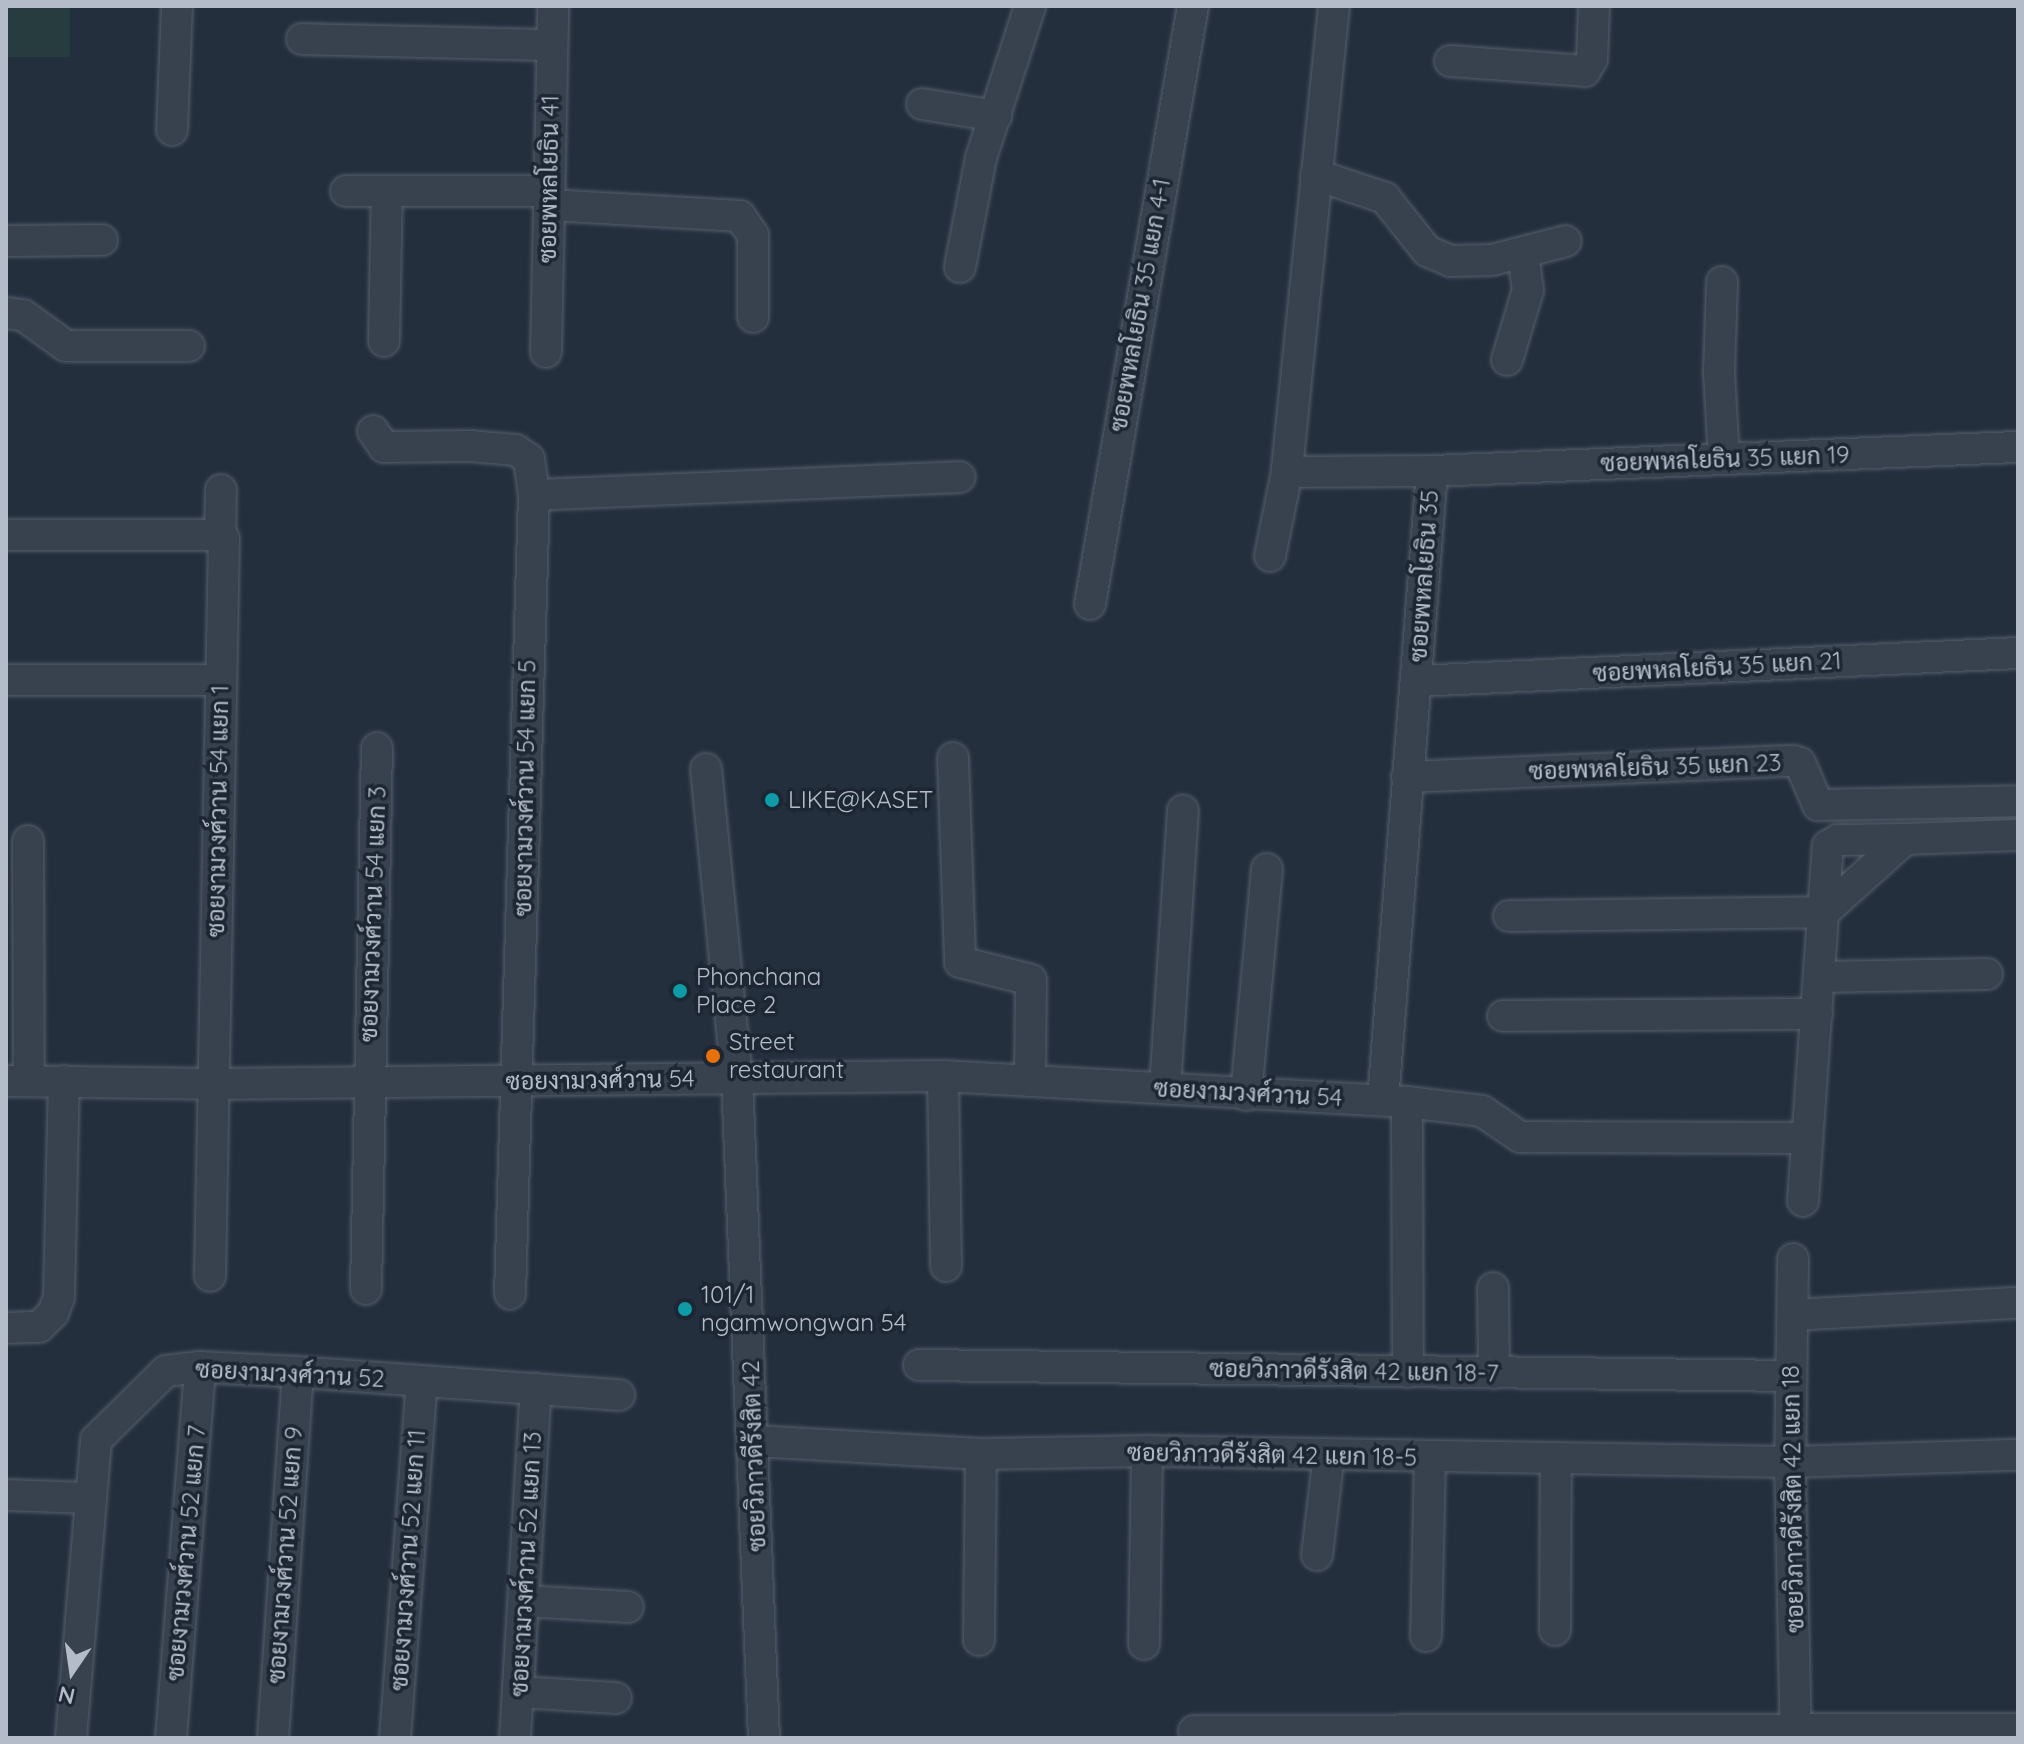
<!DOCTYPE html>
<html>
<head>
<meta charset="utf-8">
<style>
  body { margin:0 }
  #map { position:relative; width:2024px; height:1744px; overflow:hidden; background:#242f3e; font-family:Quicksand,Sarabun,sans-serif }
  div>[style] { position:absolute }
  .green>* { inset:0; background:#263c3f; transform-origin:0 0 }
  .roads { filter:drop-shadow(0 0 2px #565f6c) drop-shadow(0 0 2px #565f6c) }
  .minor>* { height:30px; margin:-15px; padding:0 15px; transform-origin:15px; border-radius:15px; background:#38414e }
  .dots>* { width:22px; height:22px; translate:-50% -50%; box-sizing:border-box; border:4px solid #1d2633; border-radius:50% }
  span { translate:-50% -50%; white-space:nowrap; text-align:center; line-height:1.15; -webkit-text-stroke:7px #1d2633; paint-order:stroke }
  .street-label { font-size:24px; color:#b4bcc9 }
  .poi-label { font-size:24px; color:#b4bcc9 }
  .left { translate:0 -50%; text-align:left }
  .frame { position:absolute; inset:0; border:8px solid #b4bcc9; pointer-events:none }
  .north { position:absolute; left:32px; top:1632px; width:80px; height:80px; -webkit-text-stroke:6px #1d2633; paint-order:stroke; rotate:193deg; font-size:22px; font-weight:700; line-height:32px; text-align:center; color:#b4bcc9 }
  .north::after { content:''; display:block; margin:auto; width:28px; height:36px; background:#b4bcc9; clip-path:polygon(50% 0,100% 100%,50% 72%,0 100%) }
</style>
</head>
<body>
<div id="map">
  <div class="green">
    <i style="left:6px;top:6px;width:64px;height:51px"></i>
  </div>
  <div class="roads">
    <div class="minor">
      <i style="left:1334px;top:6px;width:468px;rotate:95.8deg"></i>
      <i style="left:1287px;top:472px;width:145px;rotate:-0.4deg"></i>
      <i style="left:1432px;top:471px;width:631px;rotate:94.45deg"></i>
      <i style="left:302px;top:39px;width:250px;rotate:1.4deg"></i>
      <i style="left:1450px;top:61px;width:135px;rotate:4.2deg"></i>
      <i style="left:1585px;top:71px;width:14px;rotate:-60deg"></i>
      <i style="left:1592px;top:59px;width:53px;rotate:-87.8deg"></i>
      <i style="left:922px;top:104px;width:75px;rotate:9.2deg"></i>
      <i style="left:172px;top:130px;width:124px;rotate:-87.7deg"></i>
      <i style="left:1316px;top:175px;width:73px;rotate:18.4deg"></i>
      <i style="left:1385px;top:198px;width:68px;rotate:51.6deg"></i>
      <i style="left:1427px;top:251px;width:25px;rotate:23deg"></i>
      <i style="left:1450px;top:261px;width:42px;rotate:-1.4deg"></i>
      <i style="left:1492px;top:260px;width:76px;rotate:-14.4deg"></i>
      <i style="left:346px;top:191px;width:203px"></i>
      <i style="left:549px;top:205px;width:191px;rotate:3.3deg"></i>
      <i style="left:740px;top:216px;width:23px;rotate:56deg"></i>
      <i style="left:753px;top:235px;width:82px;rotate:90deg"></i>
      <i style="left:6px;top:241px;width:96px;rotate:-0.6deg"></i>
      <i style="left:960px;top:267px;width:111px;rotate:-79.1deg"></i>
      <i style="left:981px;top:158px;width:160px;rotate:-72.1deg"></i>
      <i style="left:1722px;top:282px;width:90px;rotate:91.9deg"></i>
      <i style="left:1719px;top:372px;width:87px;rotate:86.7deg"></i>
      <i style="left:6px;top:313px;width:17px;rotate:7deg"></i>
      <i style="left:23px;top:315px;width:53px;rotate:35.8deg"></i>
      <i style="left:66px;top:346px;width:123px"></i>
      <i style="left:384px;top:341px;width:150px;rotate:-88.9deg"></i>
      <i style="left:546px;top:352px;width:346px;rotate:-88.8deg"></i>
      <i style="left:1507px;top:360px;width:73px;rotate:-73.3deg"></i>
      <i style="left:1528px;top:290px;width:27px;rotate:-98deg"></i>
      <i style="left:1524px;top:263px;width:12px;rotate:-132deg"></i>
      <i style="left:373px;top:431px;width:19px;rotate:55deg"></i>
      <i style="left:384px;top:447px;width:86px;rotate:-0.7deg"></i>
      <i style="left:470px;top:446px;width:46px;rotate:5deg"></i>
      <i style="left:516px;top:450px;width:16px;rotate:35deg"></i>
      <i style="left:529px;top:459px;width:36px;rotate:82deg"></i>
      <i style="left:534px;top:495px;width:799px;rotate:91.72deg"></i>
      <i style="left:1432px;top:471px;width:586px;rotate:-2.35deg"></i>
      <i style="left:534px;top:495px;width:426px;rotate:-2.4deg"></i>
      <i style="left:6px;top:535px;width:210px"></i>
      <i style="left:216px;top:535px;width:9px;rotate:27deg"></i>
      <i style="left:224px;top:539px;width:737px;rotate:91.09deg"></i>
      <i style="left:220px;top:537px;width:47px;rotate:-88.8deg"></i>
      <i style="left:1270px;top:556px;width:86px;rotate:-78.6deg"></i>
      <i style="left:1090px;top:604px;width:607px;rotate:-80.23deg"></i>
      <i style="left:6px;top:680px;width:214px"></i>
      <i style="left:1416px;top:681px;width:603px;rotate:-2.66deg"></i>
      <i style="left:953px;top:758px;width:204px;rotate:88deg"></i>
      <i style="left:960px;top:962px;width:73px;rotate:14.2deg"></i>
      <i style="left:1031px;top:980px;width:101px;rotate:90.6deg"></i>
      <i style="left:706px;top:769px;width:311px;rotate:84.3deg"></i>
      <i style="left:737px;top:1078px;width:661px;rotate:87.66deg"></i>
      <i style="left:1407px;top:777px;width:386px;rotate:-2.4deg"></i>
      <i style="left:1793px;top:761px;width:7px;rotate:16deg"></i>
      <i style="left:1800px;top:763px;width:46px;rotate:66.8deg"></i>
      <i style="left:1818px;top:805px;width:200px;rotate:-1.1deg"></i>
      <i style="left:28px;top:841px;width:240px;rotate:89.8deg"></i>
      <i style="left:1509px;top:916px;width:315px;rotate:-0.7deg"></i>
      <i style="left:1824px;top:912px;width:109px;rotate:-42deg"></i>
      <i style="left:1905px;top:839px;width:113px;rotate:-2deg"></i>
      <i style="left:1819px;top:977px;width:168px;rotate:-1deg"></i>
      <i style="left:1503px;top:1016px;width:314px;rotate:-0.4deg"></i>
      <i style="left:943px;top:1076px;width:190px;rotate:89.1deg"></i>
      <i style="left:6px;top:1081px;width:206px;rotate:0.8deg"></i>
      <i style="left:212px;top:1084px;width:731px;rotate:-0.63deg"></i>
      <i style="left:943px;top:1076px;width:465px;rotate:3.2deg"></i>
      <i style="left:1407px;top:1102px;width:76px;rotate:6.8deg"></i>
      <i style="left:1482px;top:1111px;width:46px;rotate:34.4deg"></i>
      <i style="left:1520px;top:1137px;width:287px;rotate:0.2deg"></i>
      <i style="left:1165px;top:1088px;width:278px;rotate:-86.3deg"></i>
      <i style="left:1246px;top:1095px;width:227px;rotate:-84.7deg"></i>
      <i style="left:1407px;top:1102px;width:270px;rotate:89.8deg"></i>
      <i style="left:1803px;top:1201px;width:356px;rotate:-86deg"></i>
      <i style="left:1828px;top:846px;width:12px;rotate:-31deg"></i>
      <i style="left:1838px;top:840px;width:67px;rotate:-0.9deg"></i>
      <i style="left:1793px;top:1259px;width:203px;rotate:90.8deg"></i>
      <i style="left:1790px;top:1462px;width:276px;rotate:88.8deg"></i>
      <i style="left:1493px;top:1288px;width:85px;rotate:89.3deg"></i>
      <i style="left:366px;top:1289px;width:541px;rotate:-88.84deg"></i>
      <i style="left:1793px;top:1315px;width:225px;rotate:-3.1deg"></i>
      <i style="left:6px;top:1328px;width:33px;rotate:-2deg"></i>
      <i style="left:39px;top:1327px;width:20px;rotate:-45deg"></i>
      <i style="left:53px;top:1313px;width:17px;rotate:-69deg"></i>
      <i style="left:59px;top:1297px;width:216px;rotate:-88.7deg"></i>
      <i style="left:919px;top:1365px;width:871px;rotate:0.72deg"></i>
      <i style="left:755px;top:1441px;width:226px;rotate:3.3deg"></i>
      <i style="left:981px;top:1454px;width:166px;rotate:-1deg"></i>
      <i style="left:1147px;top:1451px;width:643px;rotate:0.98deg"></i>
      <i style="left:1790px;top:1462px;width:228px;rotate:-1.8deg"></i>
      <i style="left:6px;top:1495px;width:83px;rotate:2.1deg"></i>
      <i style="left:1317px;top:1555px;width:101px;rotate:-83.2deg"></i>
      <i style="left:524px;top:1601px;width:104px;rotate:3.3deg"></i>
      <i style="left:1555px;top:1630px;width:170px;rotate:-89.7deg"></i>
      <i style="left:1426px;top:1636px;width:177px;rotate:-88.7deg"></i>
      <i style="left:979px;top:1640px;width:186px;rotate:-89.4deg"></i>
      <i style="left:1144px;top:1644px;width:193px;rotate:-89.1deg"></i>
      <i style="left:518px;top:1692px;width:98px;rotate:3.5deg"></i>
      <i style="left:1194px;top:1731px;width:824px;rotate:-0.14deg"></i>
      <i style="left:71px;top:1738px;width:299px;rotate:-85.2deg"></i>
      <i style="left:96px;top:1440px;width:98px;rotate:-44.6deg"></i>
      <i style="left:166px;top:1371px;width:34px;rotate:-7deg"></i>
      <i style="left:200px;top:1367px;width:98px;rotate:2.9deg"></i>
      <i style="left:298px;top:1372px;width:322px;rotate:4.1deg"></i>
      <i style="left:171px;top:1738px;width:372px;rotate:-85.5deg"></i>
      <i style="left:273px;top:1738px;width:367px;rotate:-86.1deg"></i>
      <i style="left:395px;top:1738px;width:358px;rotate:-85.7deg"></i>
      <i style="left:515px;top:1738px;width:350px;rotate:-86.6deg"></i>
    </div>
  </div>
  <div class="dots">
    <i style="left:772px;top:800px;background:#0f9aa8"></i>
    <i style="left:680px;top:991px;background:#0f9aa8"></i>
    <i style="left:713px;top:1056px;background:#e8710a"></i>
    <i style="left:685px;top:1309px;background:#0f9aa8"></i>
  </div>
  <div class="street-label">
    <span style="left:549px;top:179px;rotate:-89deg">ซอยพหลโยธิน 41</span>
    <span style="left:1140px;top:305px;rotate:-80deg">ซอยพหลโยธิน 35 แยก 4-1</span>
    <span style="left:1725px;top:459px;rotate:-2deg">ซอยพหลโยธิน 35 แยก 19</span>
    <span style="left:1424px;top:576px;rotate:-86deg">ซอยพหลโยธิน 35</span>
    <span style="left:1717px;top:667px;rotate:-3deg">ซอยพหลโยธิน 35 แยก 21</span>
    <span style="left:1655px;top:767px;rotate:-2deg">ซอยพหลโยธิน 35 แยก 23</span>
    <span style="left:525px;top:788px;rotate:-89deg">ซอยงามวงศ์วาน 54 แยก 5</span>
    <span style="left:218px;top:811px;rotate:-89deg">ซอยงามวงศ์วาน 54 แยก 1</span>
    <span style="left:373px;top:914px;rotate:-88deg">ซอยงามวงศ์วาน 54 แยก 3</span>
    <span style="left:600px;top:1080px;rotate:-1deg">ซอยงามวงศ์วาน 54</span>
    <span style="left:1248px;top:1093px;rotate:3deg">ซอยงามวงศ์วาน 54</span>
    <span style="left:1354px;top:1371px;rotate:1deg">ซอยวิภาวดีรังสิต 42 แยก 18-7</span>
    <span style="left:290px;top:1374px;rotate:3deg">ซอยงามวงศ์วาน 52</span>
    <span style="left:1272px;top:1455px;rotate:1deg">ซอยวิภาวดีรังสิต 42 แยก 18-5</span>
    <span style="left:754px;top:1456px;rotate:-92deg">ซอยวิภาวดีรังสิต 42</span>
    <span style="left:1793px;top:1499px;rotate:-91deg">ซอยวิภาวดีรังสิต 42 แยก 18</span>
    <span style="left:186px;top:1553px;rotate:-85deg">ซอยงามวงศ์วาน 52 แยก 7</span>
    <span style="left:285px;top:1555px;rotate:-86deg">ซอยงามวงศ์วาน 52 แยก 9</span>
    <span style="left:408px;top:1560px;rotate:-86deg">ซอยงามวงศ์วาน 52 แยก 11</span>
    <span style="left:526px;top:1564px;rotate:-87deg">ซอยงามวงศ์วาน 52 แยก 13</span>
  </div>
  <div class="poi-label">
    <span class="left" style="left:788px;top:800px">LIKE@KASET</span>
    <span class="left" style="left:696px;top:991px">Phonchana<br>Place 2</span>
    <span class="left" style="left:729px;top:1056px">Street<br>restaurant</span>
    <span class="left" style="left:701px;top:1309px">101/1<br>ngamwongwan 54</span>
  </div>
  <div class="frame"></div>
  <div class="north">N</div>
</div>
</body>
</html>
